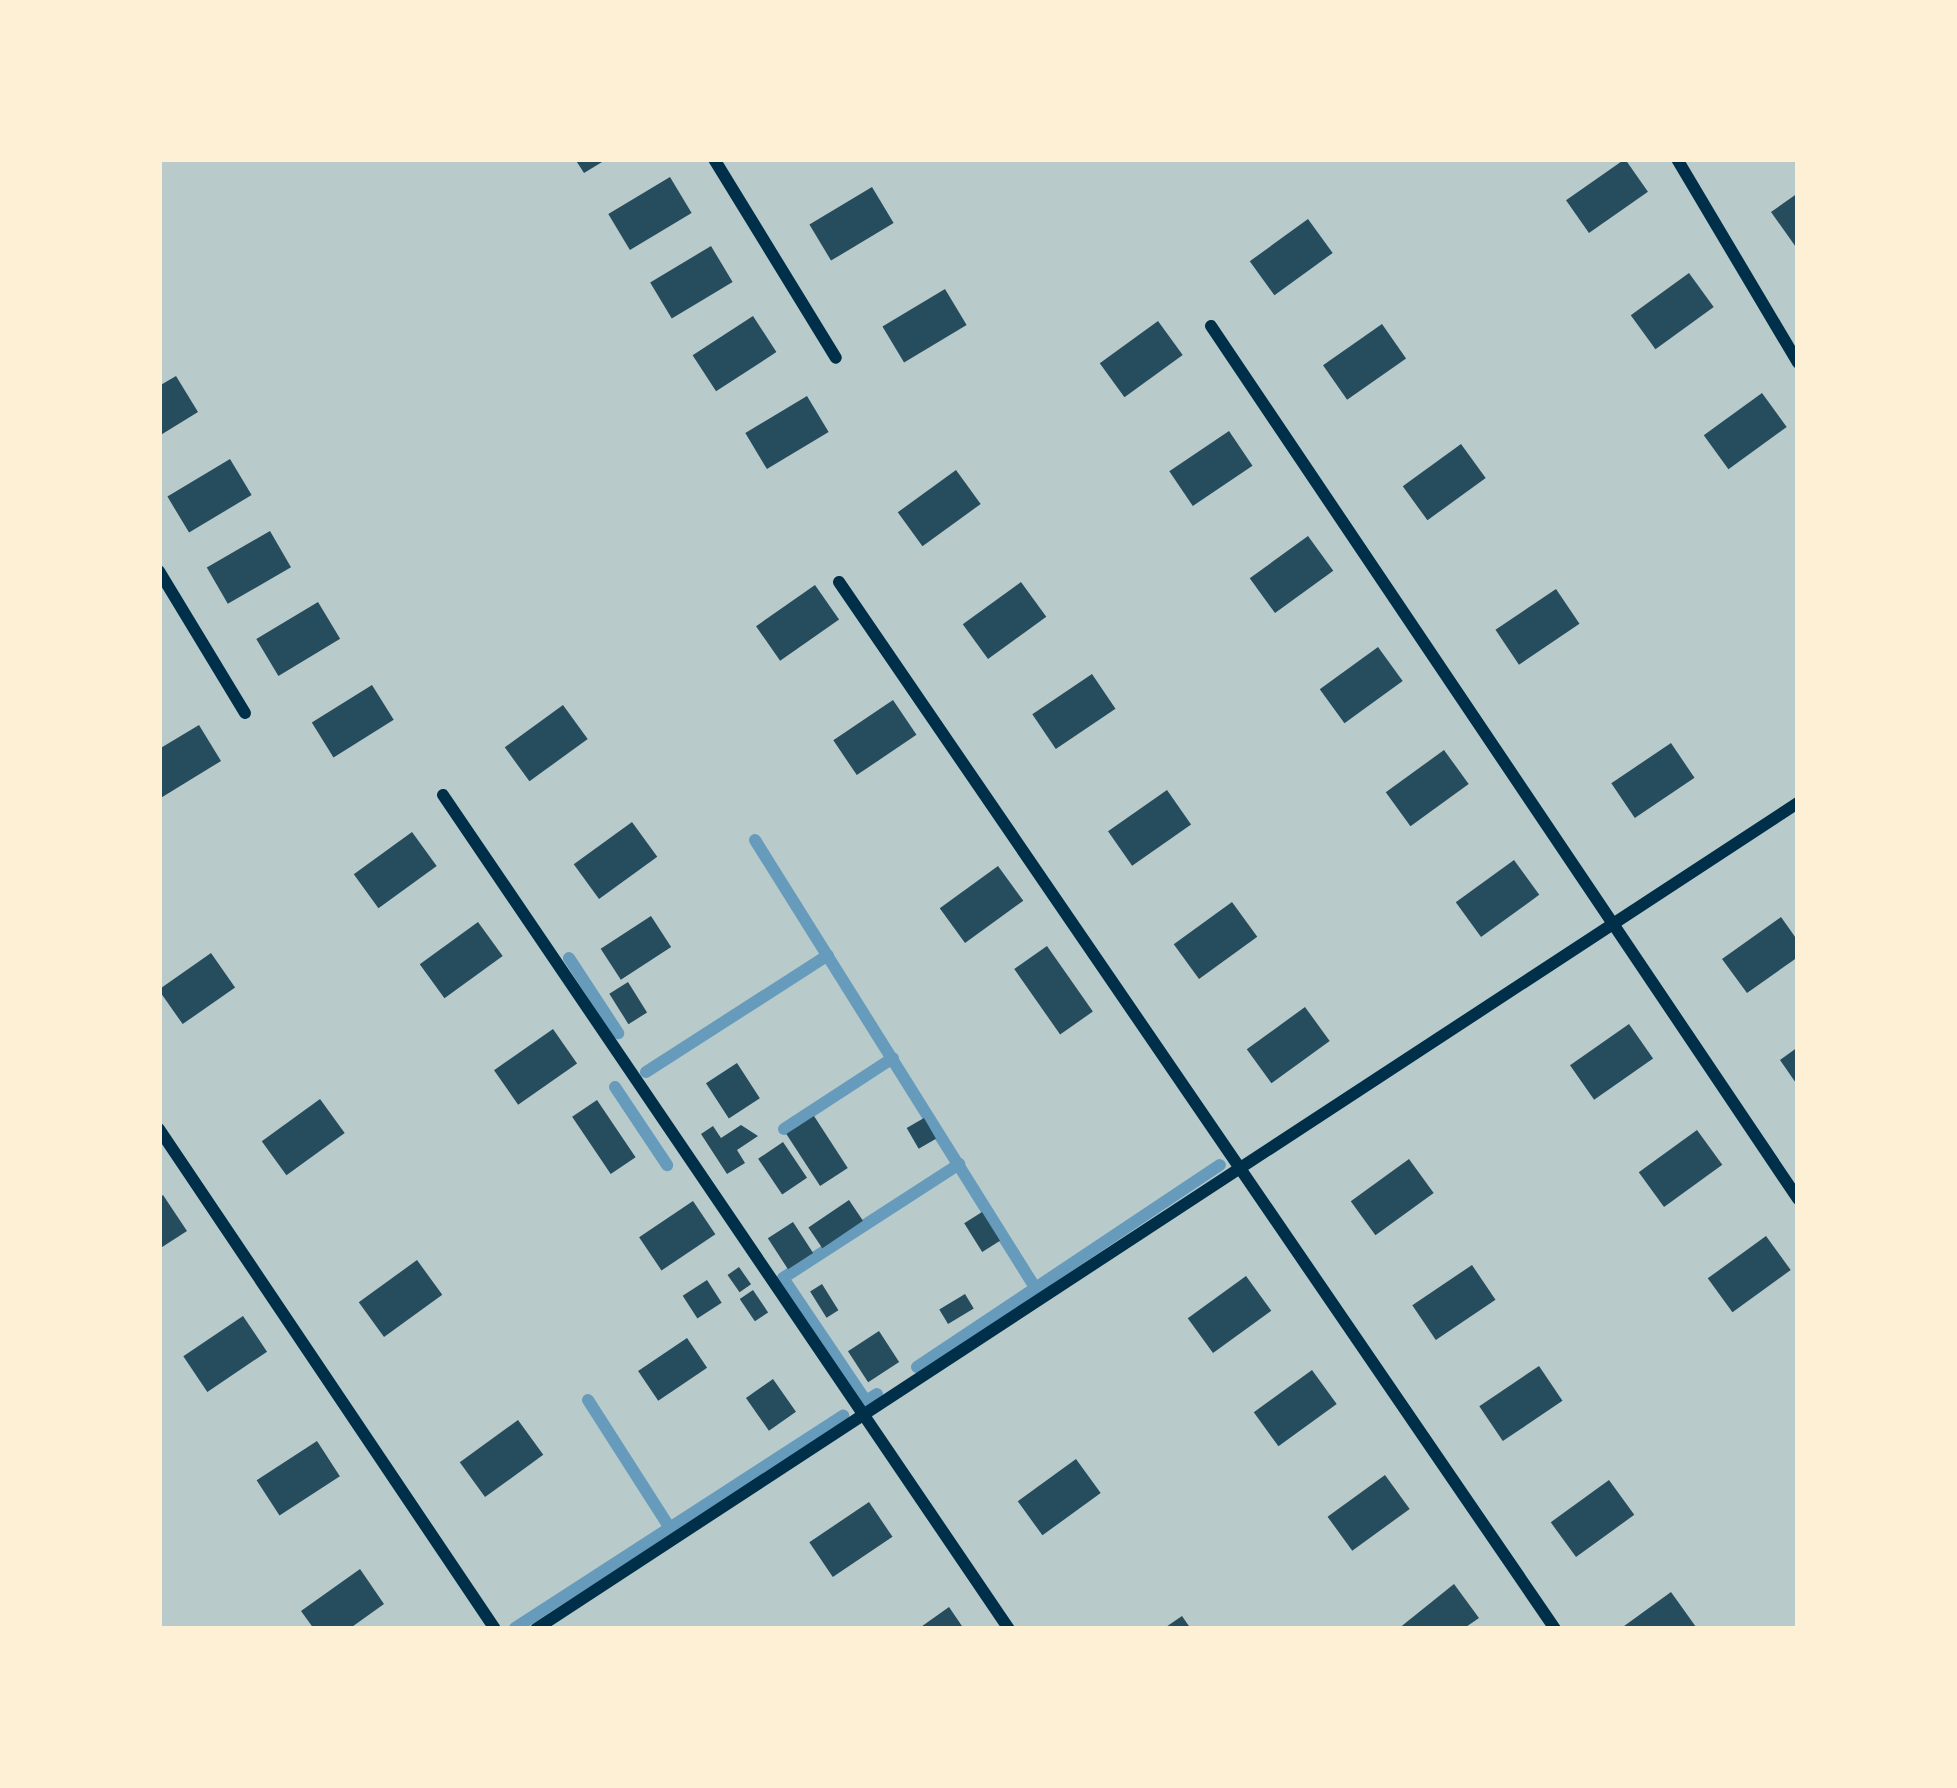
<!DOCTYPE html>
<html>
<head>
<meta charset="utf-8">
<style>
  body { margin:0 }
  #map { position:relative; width:1957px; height:1788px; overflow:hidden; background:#fdf0d5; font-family:"Playfair Display",serif }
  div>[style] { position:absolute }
  .green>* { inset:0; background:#b9caca; transform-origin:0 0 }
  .stream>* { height:12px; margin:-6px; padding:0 6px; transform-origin:6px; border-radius:6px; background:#669bbc }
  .building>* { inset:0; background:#264d5e; transform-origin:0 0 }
  .minor>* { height:12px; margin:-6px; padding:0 6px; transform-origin:6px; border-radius:6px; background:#003049 }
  span { translate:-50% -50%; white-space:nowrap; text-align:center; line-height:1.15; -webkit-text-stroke:12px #fdf0d5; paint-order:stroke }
  .frame { position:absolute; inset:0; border:162px solid #fdf0d5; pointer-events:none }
</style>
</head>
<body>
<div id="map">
  <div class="green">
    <i style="left:159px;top:159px;width:1639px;height:1470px"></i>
  </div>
  <div class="stream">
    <i style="left:755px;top:840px;width:530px;rotate:57.96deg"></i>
    <i style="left:569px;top:958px;width:90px;rotate:56.8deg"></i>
    <i style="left:646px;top:1072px;width:216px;rotate:-32.7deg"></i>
    <i style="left:615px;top:1087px;width:94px;rotate:56.3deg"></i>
    <i style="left:784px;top:1129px;width:130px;rotate:-33.1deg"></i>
    <i style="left:917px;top:1367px;width:364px;rotate:-33.7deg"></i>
    <i style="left:877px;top:1394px;width:13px;rotate:148deg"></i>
    <i style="left:866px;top:1401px;width:148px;rotate:-124deg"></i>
    <i style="left:783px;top:1278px;width:210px;rotate:-32.9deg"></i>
    <i style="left:588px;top:1400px;width:152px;rotate:57.4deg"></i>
    <i style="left:515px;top:1628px;width:391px;rotate:-32.9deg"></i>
  </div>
  <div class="building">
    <i style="clip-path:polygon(575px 159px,607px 159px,584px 173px)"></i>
    <i style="left:1625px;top:159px;width:40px;height:72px;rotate:55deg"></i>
    <i style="left:670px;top:177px;width:42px;height:72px;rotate:59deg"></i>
    <i style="left:872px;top:187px;width:42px;height:73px;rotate:59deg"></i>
    <i style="clip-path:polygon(1798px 193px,1798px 250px,1771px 212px)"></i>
    <i style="left:1308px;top:219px;width:42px;height:72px;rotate:54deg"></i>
    <i style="left:711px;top:246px;width:42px;height:71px;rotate:59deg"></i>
    <i style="left:1689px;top:273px;width:42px;height:72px;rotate:54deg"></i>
    <i style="left:945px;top:289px;width:42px;height:73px;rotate:59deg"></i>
    <i style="left:753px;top:316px;width:43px;height:72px;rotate:57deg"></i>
    <i style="left:1158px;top:321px;width:42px;height:72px;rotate:54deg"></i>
    <i style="left:1382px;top:324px;width:42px;height:72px;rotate:55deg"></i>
    <i style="clip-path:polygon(176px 376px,198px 412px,159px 436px,159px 386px)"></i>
    <i style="left:1762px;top:393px;width:42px;height:72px;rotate:54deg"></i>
    <i style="left:807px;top:396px;width:42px;height:72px;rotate:59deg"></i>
    <i style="left:1229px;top:431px;width:42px;height:72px;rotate:56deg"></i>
    <i style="left:1461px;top:444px;width:42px;height:72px;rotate:54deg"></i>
    <i style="left:230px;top:459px;width:42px;height:73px;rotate:59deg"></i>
    <i style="left:956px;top:470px;width:42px;height:72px;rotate:54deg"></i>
    <i style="left:270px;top:531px;width:42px;height:73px;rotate:60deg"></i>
    <i style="left:1308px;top:536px;width:43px;height:72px;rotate:54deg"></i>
    <i style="left:1021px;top:582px;width:43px;height:72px;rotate:54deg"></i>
    <i style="left:815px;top:585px;width:42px;height:72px;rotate:55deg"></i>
    <i style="left:1556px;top:589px;width:42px;height:73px;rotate:56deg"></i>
    <i style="left:318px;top:602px;width:43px;height:72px;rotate:59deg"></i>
    <i style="left:1378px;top:647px;width:42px;height:72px;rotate:54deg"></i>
    <i style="left:1092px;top:674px;width:42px;height:72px;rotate:56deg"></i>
    <i style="left:372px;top:685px;width:41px;height:71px;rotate:58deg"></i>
    <i style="left:893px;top:700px;width:42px;height:72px;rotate:56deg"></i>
    <i style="left:563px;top:705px;width:42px;height:72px;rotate:54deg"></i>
    <i style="clip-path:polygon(199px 725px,221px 761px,159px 799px,159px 749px)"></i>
    <i style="left:1671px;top:743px;width:42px;height:72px;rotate:56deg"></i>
    <i style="left:1444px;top:750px;width:42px;height:72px;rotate:54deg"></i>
    <i style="left:1167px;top:790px;width:42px;height:72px;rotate:55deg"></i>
    <i style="left:632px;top:822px;width:43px;height:72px;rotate:54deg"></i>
    <i style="left:412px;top:832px;width:42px;height:72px;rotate:54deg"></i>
    <i style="left:1514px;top:860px;width:43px;height:72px;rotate:54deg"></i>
    <i style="left:998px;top:866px;width:43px;height:72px;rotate:54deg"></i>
    <i style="left:1232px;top:902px;width:43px;height:72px;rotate:54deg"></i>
    <i style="left:651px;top:916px;width:37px;height:60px;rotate:57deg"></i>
    <i style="clip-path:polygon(1781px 917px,1798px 941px,1798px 957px,1747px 993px,1722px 959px)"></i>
    <i style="left:478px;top:922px;width:42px;height:72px;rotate:54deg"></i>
    <i style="left:1047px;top:946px;width:80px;height:40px;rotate:55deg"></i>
    <i style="left:211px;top:953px;width:42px;height:64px;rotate:55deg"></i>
    <i style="left:628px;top:982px;width:36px;height:22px;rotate:58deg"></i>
    <i style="left:1305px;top:1007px;width:42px;height:72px;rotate:54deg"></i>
    <i style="left:1629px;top:1024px;width:42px;height:72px;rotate:55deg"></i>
    <i style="left:553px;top:1029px;width:42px;height:72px;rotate:55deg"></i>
    <i style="clip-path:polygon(1798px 1047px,1798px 1086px,1780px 1060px)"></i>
    <i style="left:737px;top:1063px;width:42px;height:37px;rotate:57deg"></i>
    <i style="left:320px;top:1099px;width:42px;height:72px;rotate:54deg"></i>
    <i style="left:597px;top:1100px;width:69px;height:30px;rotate:56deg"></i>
    <i style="left:814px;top:1116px;width:62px;height:33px;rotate:57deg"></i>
    <i style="left:924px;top:1118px;width:24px;height:20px;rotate:60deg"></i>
    <i style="clip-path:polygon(741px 1125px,758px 1136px,737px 1150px,745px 1163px,727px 1174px,701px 1134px,713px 1126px,721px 1138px)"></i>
    <i style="left:1697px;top:1130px;width:43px;height:72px;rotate:54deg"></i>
    <i style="left:783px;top:1142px;width:43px;height:30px;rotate:56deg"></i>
    <i style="left:1409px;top:1159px;width:42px;height:72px;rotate:54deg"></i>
    <i style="clip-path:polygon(163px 1195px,187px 1231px,159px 1249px,159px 1198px)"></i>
    <i style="left:849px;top:1200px;width:25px;height:49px;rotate:56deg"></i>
    <i style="left:693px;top:1201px;width:40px;height:65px;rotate:56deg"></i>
    <i style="left:982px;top:1212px;width:34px;height:21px;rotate:58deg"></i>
    <i style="left:793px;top:1222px;width:37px;height:30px;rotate:57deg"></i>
    <i style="left:1766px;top:1236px;width:42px;height:72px;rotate:54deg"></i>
    <i style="left:417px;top:1260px;width:43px;height:72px;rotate:54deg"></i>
    <i style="left:1472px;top:1265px;width:42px;height:72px;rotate:56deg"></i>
    <i style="left:739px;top:1267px;width:21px;height:14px;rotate:55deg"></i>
    <i style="left:1246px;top:1276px;width:43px;height:72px;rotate:54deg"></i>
    <i style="left:707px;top:1280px;width:27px;height:29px;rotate:57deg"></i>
    <i style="left:822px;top:1284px;width:31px;height:14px;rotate:58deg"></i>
    <i style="left:753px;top:1290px;width:27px;height:16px;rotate:56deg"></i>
    <i style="left:965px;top:1294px;width:17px;height:30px;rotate:59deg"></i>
    <i style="left:243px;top:1316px;width:43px;height:72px;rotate:56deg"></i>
    <i style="left:879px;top:1331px;width:37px;height:37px;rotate:57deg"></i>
    <i style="left:687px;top:1338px;width:36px;height:59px;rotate:56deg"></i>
    <i style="left:1539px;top:1366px;width:42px;height:72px;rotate:56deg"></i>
    <i style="left:1312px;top:1370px;width:42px;height:72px;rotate:54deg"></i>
    <i style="left:773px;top:1379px;width:40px;height:33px;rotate:55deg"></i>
    <i style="left:518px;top:1420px;width:43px;height:72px;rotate:54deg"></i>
    <i style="left:317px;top:1441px;width:42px;height:72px;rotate:57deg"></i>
    <i style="left:1076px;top:1459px;width:42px;height:72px;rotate:54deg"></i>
    <i style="left:1385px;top:1475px;width:42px;height:71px;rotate:54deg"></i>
    <i style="left:1609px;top:1480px;width:43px;height:72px;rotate:54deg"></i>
    <i style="left:869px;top:1502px;width:42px;height:72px;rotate:56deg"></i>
    <i style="clip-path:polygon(360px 1569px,384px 1604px,349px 1629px,314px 1629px,301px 1611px)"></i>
    <i style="clip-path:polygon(1454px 1584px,1479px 1618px,1463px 1629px,1398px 1629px)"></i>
    <i style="clip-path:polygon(1671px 1592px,1696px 1627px,1620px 1629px)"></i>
    <i style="clip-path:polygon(949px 1607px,964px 1629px,918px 1629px)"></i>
    <i style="clip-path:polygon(1182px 1616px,1191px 1629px,1163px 1629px)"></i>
  </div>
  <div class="minor">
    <i style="left:714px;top:159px;width:233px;rotate:58.5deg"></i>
    <i style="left:1677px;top:159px;width:237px;rotate:59.3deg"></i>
    <i style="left:1211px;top:326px;width:1052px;rotate:56.08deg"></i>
    <i style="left:159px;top:571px;width:166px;rotate:58.8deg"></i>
    <i style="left:839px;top:582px;width:1268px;rotate:55.63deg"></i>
    <i style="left:443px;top:795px;width:1008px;rotate:55.84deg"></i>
    <i style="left:159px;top:1129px;width:602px;rotate:56.1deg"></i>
    <i style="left:536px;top:1629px;width:1508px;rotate:-33.21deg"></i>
  </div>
  <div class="frame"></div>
</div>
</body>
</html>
